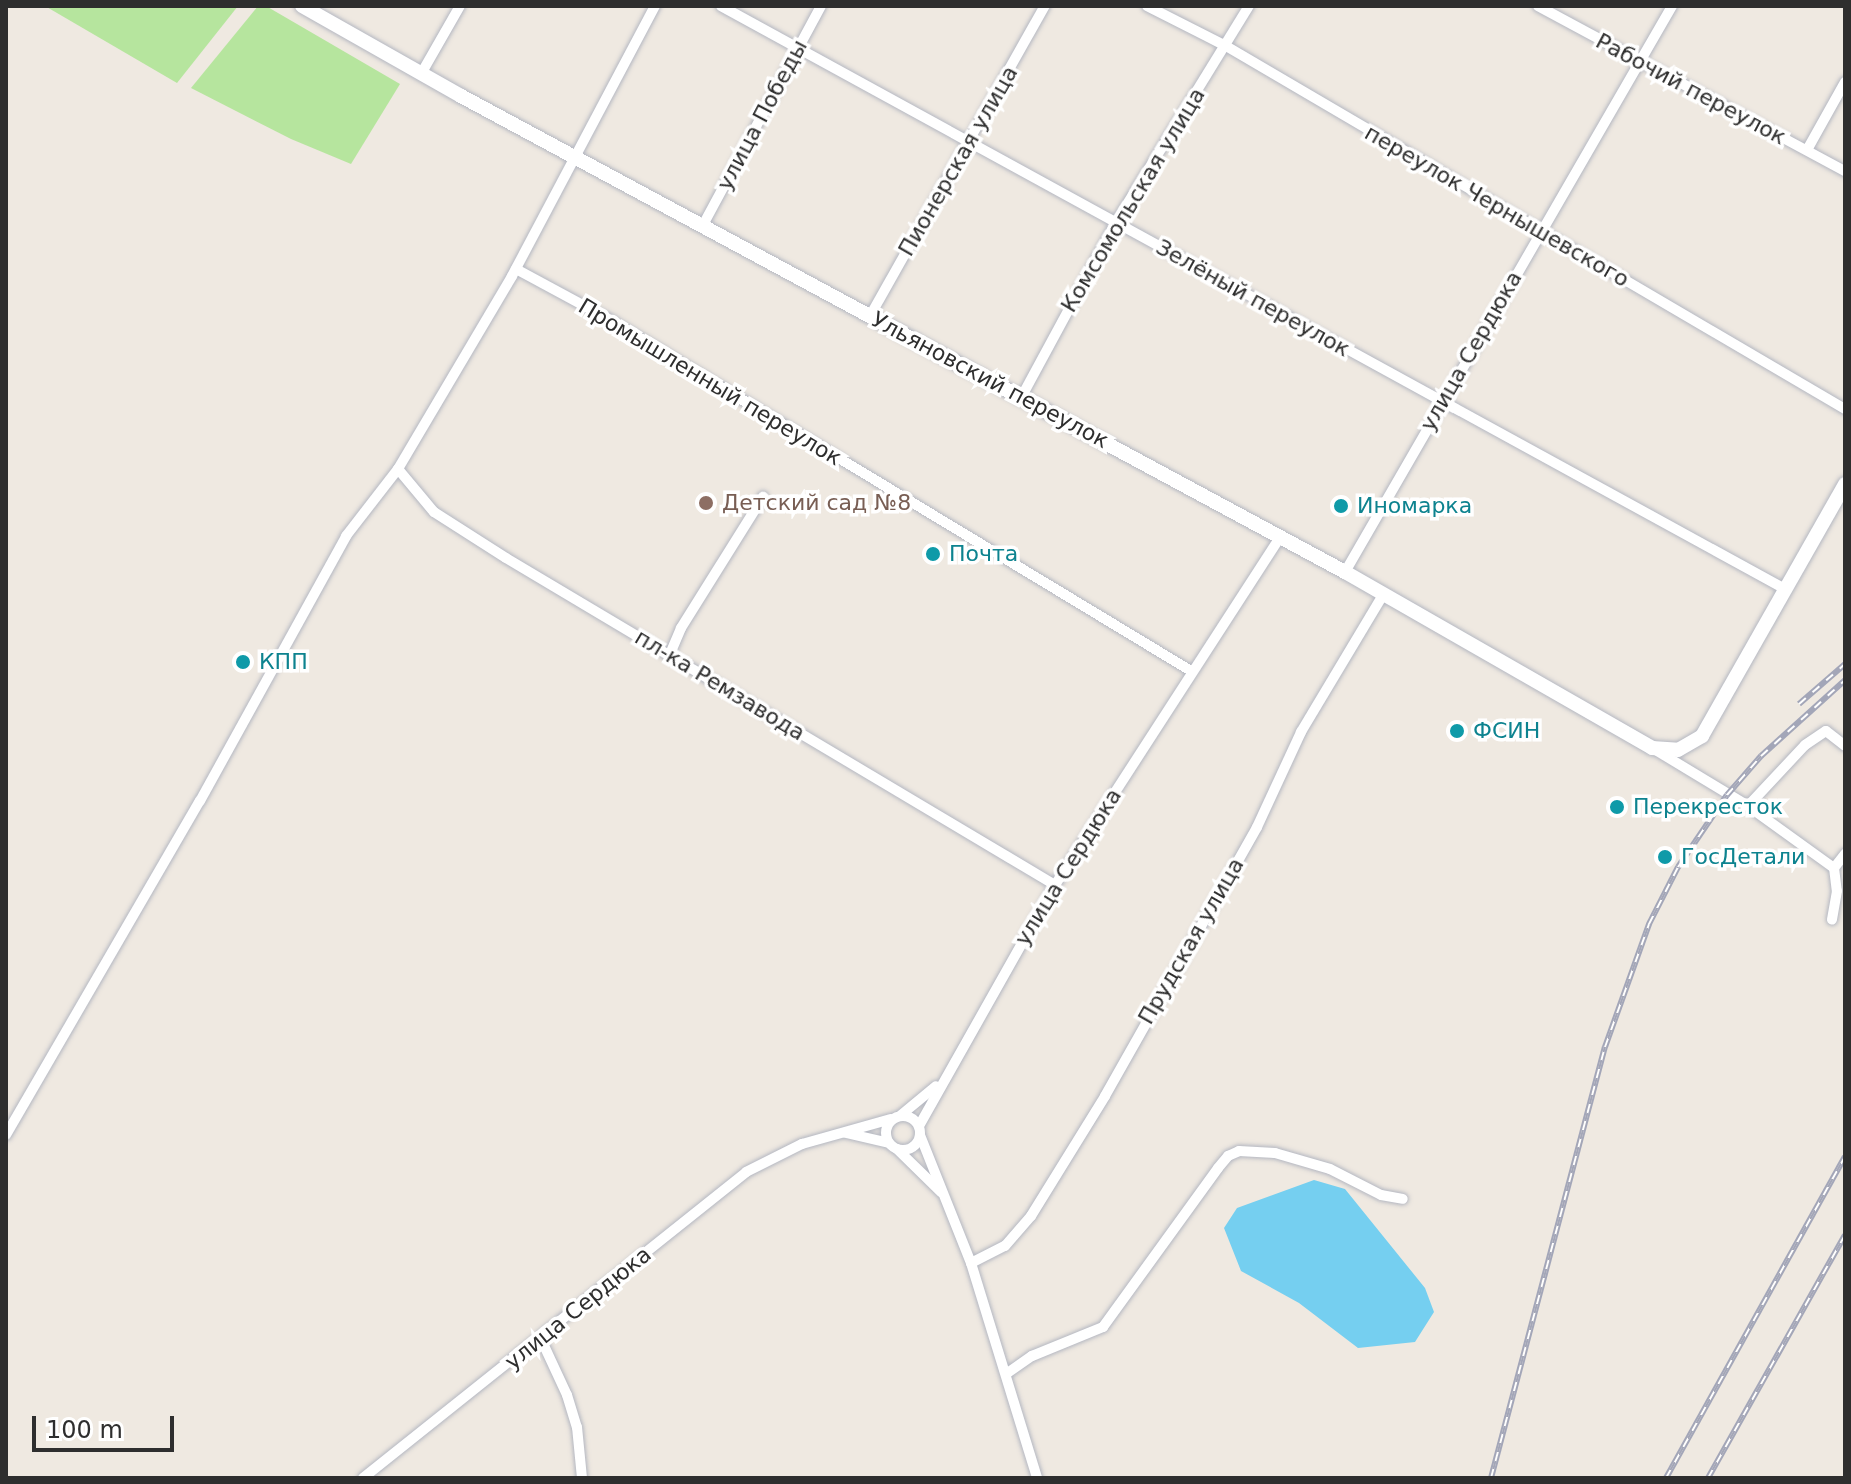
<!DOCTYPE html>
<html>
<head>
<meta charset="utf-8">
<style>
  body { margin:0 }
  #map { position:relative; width:1851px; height:1484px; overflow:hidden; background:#efe9e1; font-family:"DejaVu Sans",sans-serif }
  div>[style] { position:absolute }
  .green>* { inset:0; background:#b6e59e }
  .water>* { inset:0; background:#75cff0 }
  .roads { filter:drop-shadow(0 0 2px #b4b7c1) drop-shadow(0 0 2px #b4b7c1) }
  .minor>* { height:10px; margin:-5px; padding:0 5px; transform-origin:5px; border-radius:5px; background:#fff }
  .minor>.ring { margin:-5px; padding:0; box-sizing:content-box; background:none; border:10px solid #fff; border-radius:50% }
  .secondary>* { height:14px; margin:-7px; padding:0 7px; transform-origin:7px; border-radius:7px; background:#fff }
  .rail>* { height:6px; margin-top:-3px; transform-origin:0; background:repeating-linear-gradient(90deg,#fff 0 9px,#a3a6b8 0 18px); box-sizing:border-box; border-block:2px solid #a3a6b8 }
  .dots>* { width:22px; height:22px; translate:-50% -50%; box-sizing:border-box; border:4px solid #fff; border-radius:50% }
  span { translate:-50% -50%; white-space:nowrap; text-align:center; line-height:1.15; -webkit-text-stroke:7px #fff; paint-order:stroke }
  .street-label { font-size:22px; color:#2e2e2e }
  .education-label { font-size:22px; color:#785e54 }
  .left { translate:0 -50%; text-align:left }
  .culture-label { font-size:22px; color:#0d838f }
  .frame { position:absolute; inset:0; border:8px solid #2e2e2e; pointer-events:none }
  .scale { position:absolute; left:32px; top:1416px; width:142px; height:36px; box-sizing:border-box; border:4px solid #2e2e2e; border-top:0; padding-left:10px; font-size:24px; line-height:28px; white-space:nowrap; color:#2e2e2e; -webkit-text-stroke:6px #fff; paint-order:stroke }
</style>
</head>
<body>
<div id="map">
  <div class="green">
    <i style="clip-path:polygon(45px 6px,238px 6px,177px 83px)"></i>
    <i style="clip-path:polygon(258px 6px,266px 6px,400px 84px,351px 164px,291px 139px,191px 88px)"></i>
  </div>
  <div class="water">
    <i style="clip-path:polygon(1314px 1180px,1345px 1189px,1425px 1288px,1434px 1312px,1415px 1342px,1358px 1348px,1299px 1303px,1241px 1271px,1224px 1228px,1237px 1208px)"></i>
  </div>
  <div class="roads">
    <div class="minor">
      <i style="left:721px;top:6px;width:1213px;rotate:28.72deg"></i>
      <i style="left:1147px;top:6px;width:89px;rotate:26.9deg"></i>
      <i style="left:1226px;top:46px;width:718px;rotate:30.39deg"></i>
      <i style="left:1538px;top:6px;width:349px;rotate:28.3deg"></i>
      <i style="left:421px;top:74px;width:78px;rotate:-60.2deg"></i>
      <i style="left:1807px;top:150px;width:78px;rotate:-60.8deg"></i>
      <i style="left:703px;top:225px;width:249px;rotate:-61.7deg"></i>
      <i style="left:516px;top:269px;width:109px;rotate:28.4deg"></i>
      <i style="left:612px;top:321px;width:677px;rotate:31.15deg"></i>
      <i style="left:870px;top:316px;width:356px;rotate:-60.6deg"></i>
      <i style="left:1022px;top:396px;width:198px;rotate:-61.6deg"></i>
      <i style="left:1116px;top:222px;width:254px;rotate:-58.4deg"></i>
      <i style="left:398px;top:469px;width:56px;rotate:50.1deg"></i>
      <i style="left:434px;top:512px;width:85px;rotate:32.6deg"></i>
      <i style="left:506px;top:558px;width:639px;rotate:30.78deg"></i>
      <i style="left:1345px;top:572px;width:654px;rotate:-59.98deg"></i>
      <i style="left:670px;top:654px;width:28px;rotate:-67deg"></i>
      <i style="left:681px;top:628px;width:155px;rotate:-58deg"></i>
      <i style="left:1654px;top:749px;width:110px;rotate:31.2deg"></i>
      <i style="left:1748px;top:806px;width:106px;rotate:35.8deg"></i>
      <i style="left:1834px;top:868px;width:23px;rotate:83deg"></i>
      <i style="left:1837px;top:891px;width:29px;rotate:100deg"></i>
      <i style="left:1748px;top:806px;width:83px;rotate:-46.9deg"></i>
      <i style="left:1805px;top:745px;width:25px;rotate:-34deg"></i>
      <i style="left:1826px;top:731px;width:24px;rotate:38deg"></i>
      <i style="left:1834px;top:868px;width:18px;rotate:-52deg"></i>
      <i style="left:901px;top:1115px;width:45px;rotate:-39.6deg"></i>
      <i class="ring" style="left:886px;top:1116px;width:24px;height:24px"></i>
      <i style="left:919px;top:1126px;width:277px;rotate:-60.6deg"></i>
      <i style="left:1055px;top:885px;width:414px;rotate:-57.1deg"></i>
      <i style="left:846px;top:1133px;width:44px;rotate:13.1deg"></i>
      <i style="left:6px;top:1135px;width:386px;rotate:-59.9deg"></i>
      <i style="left:200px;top:801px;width:303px;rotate:-61.1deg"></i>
      <i style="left:346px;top:536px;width:85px;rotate:-52.2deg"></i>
      <i style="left:398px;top:469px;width:224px;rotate:-59.4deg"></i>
      <i style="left:512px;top:276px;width:306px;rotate:-62.1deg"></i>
      <i style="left:920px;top:1135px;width:138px;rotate:68.3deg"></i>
      <i style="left:971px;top:1263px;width:225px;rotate:72.9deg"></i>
      <i style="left:897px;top:1149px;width:62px;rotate:44.3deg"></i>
      <i style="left:971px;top:1263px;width:38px;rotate:-27deg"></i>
      <i style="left:1005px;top:1246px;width:40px;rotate:-49deg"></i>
      <i style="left:1031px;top:1216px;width:141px;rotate:-58.3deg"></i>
      <i style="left:1105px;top:1096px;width:309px;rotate:-60.5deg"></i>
      <i style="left:1257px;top:827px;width:105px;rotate:-65.1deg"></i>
      <i style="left:1301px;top:732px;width:160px;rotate:-59.1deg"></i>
      <i style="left:541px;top:1339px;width:62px;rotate:65.1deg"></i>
      <i style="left:567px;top:1395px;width:34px;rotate:73deg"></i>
      <i style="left:577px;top:1427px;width:51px;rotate:84.4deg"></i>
      <i style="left:1006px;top:1374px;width:32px;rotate:-35deg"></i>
      <i style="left:1032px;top:1356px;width:77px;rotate:-22.2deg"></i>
      <i style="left:1103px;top:1327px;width:196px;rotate:-54.1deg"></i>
      <i style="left:1218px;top:1168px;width:16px;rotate:-50deg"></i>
      <i style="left:1228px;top:1156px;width:12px;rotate:-24deg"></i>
      <i style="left:1239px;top:1151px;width:36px;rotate:3deg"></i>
      <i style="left:1275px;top:1153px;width:57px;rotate:16.2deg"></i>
      <i style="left:1330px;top:1169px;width:57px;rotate:27deg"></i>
      <i style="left:1381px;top:1195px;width:22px;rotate:10deg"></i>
      <i style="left:363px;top:1478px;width:490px;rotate:-38.6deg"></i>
      <i style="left:746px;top:1172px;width:63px;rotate:-26.6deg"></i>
      <i style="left:802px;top:1144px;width:92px;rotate:-15.7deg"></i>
    </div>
    <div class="secondary">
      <i style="left:302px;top:6px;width:183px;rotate:29.5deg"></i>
      <i style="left:461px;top:96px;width:1004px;rotate:28.3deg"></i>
      <i style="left:1345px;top:572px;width:354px;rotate:29.8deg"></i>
      <i style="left:1652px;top:748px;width:26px;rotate:4deg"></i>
      <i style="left:1678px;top:750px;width:28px;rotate:-30deg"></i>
      <i style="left:1702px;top:736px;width:290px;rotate:-60.4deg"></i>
    </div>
  </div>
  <div class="rail">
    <i style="left:1799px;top:704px;width:61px;rotate:-41deg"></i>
    <i style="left:1491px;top:1478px;width:446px;rotate:-75.2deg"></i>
    <i style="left:1605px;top:1047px;width:131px;rotate:-70.3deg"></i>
    <i style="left:1649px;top:924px;width:64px;rotate:-63deg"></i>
    <i style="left:1678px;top:867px;width:87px;rotate:-55.8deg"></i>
    <i style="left:1727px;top:795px;width:52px;rotate:-48.9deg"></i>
    <i style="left:1761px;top:756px;width:113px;rotate:-42.1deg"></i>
    <i style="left:1666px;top:1478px;width:368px;rotate:-60.9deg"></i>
    <i style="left:1708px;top:1478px;width:279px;rotate:-60.6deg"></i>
  </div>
  <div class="dots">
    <i style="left:706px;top:503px;background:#8d6e63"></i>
    <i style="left:1341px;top:506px;background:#0f9aa8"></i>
    <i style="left:933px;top:554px;background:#0f9aa8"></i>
    <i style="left:243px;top:662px;background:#0f9aa8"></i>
    <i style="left:1457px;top:731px;background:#0f9aa8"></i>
    <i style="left:1617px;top:807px;background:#0f9aa8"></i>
    <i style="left:1665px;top:857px;background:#0f9aa8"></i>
  </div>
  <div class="street-label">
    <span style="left:1691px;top:89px;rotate:28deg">Рабочий переулок</span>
    <span style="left:762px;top:115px;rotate:-62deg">улица Победы</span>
    <span style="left:958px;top:161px;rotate:-60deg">Пионерская улица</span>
    <span style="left:1133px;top:200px;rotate:-59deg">Комсомольская улица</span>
    <span style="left:1497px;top:206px;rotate:30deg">переулок Чернышевского</span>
    <span style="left:1253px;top:298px;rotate:29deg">Зелёный переулок</span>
    <span style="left:1471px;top:351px;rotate:-60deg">улица Сердюка</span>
    <span style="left:990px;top:380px;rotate:28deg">Ульяновский переулок</span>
    <span style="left:710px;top:382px;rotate:31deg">Промышленный переулок</span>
    <span style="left:720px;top:685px;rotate:31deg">пл-ка Ремзавода</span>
    <span style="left:1068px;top:867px;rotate:-58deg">улица Сердюка</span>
    <span style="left:1191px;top:941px;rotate:-60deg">Прудская улица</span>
    <span style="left:578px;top:1308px;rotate:-39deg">улица Сердюка</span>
  </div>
  <div class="education-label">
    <span class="left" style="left:722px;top:503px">Детский сад №8</span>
  </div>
  <div class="culture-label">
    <span class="left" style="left:1357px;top:506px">Иномарка</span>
    <span class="left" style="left:949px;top:554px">Почта</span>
    <span class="left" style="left:259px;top:662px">КПП</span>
    <span class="left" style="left:1473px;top:731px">ФСИН</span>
    <span class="left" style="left:1633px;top:807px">Перекресток</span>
    <span class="left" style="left:1681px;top:857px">ГосДетали</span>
  </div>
  <div class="frame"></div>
  <div class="scale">100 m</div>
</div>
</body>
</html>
